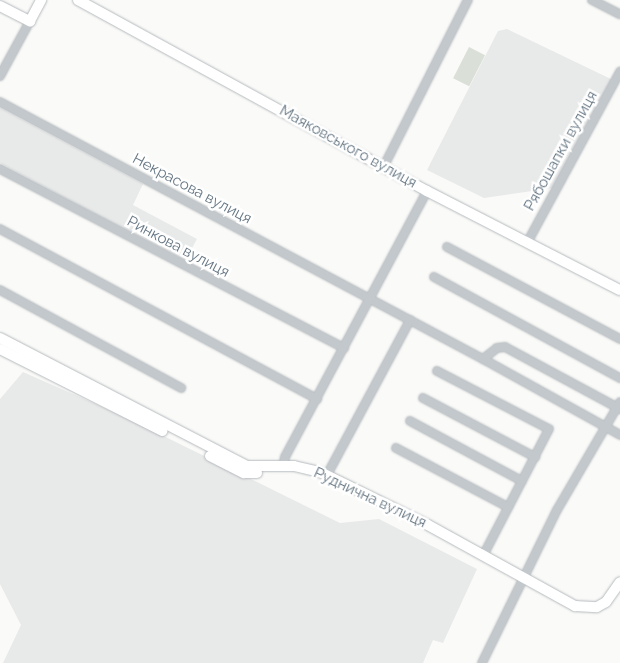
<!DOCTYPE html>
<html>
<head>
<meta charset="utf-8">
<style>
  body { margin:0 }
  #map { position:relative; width:620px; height:663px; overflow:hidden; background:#fafaf8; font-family:Raleway,sans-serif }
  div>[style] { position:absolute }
  .built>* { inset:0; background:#e8e9e9 }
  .green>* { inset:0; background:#dadfd7; transform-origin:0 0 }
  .roads { filter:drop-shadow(0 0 1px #b5babe) drop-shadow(0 0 1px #b5babe) }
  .minor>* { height:8px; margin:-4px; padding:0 4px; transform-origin:4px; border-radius:4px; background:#c3c8cc }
  .major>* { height:10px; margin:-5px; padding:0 5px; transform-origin:5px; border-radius:5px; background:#fff }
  span { translate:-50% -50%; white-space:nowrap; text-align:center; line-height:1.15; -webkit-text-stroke:5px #fff; paint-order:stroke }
  .street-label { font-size:15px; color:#657683 }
</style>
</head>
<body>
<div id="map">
  <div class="built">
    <i style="clip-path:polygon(507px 29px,615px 81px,553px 188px,484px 198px,427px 170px,498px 31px)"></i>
    <i style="clip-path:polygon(0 108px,143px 184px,133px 205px,197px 239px,185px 261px,0 163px)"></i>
    <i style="clip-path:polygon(23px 372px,125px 417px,340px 523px,379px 519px,477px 569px,443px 643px,433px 640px,423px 663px,3px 663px,21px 625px,0 584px,0 399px)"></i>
  </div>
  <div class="green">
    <i style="left:469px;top:47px;width:18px;height:35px;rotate:27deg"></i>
  </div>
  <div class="roads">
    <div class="minor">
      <i style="left:592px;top:0;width:31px;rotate:27deg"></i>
      <i style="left:0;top:76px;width:63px;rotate:-61.4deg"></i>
      <i style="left:0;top:102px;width:547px;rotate:28.02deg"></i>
      <i style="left:483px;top:359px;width:157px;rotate:29deg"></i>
      <i style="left:383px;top:168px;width:188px;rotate:-63.2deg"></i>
      <i style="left:0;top:169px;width:388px;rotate:27.5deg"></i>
      <i style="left:0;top:229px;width:360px;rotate:28.2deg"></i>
      <i style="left:527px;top:243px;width:195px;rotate:-61.5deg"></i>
      <i style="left:447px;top:247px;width:196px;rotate:28deg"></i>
      <i style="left:434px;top:277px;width:212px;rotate:28.5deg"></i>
      <i style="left:0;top:290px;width:206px;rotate:28.4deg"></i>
      <i style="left:483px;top:359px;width:18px;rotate:-38deg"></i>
      <i style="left:497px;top:348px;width:8px;rotate:-7deg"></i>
      <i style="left:505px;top:347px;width:131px;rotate:28.3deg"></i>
      <i style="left:437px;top:371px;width:126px;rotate:27.4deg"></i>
      <i style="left:549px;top:429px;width:143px;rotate:117.5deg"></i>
      <i style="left:423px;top:398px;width:127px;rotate:27.8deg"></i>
      <i style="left:410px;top:421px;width:127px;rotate:28.2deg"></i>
      <i style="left:396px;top:448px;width:127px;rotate:27.8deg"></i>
      <i style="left:283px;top:466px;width:9px;rotate:-77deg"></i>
      <i style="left:285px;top:457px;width:302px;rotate:-61.9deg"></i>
      <i style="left:327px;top:475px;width:176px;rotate:-61.8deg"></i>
      <i style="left:482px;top:663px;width:170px;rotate:-63.9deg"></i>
      <i style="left:557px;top:510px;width:125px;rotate:-59.7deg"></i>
    </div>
    <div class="major">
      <i style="left:78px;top:0;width:398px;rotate:28.7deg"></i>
      <i style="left:427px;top:191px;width:217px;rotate:27.2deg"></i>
      <i style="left:0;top:6px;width:34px;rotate:27deg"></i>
      <i style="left:30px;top:21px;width:24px;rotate:-62deg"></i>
      <i style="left:0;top:338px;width:278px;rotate:27.4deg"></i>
      <i style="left:247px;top:466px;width:47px"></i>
      <i style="left:294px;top:466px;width:27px;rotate:13deg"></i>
      <i style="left:320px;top:472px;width:120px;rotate:26.1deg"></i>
      <i style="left:428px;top:525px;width:168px;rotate:28.9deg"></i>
      <i style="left:575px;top:606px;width:22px;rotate:3deg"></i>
      <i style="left:597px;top:607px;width:10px;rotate:-29deg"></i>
      <i style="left:606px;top:602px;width:24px;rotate:-55deg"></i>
      <i style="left:0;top:349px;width:182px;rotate:26.8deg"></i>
      <i style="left:210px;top:456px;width:38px;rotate:27deg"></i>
      <i style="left:244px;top:473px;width:13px"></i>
    </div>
  </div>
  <div class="street-label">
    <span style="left:348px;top:147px;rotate:29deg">Маяковського вулиця</span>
    <span style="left:561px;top:151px;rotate:-61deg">Рябошапки вулиця</span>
    <span style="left:192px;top:189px;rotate:28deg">Некрасова вулиця</span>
    <span style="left:178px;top:247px;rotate:28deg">Ринкова вулиця</span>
    <span style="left:370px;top:498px;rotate:25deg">Руднична вулиця</span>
  </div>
</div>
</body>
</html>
